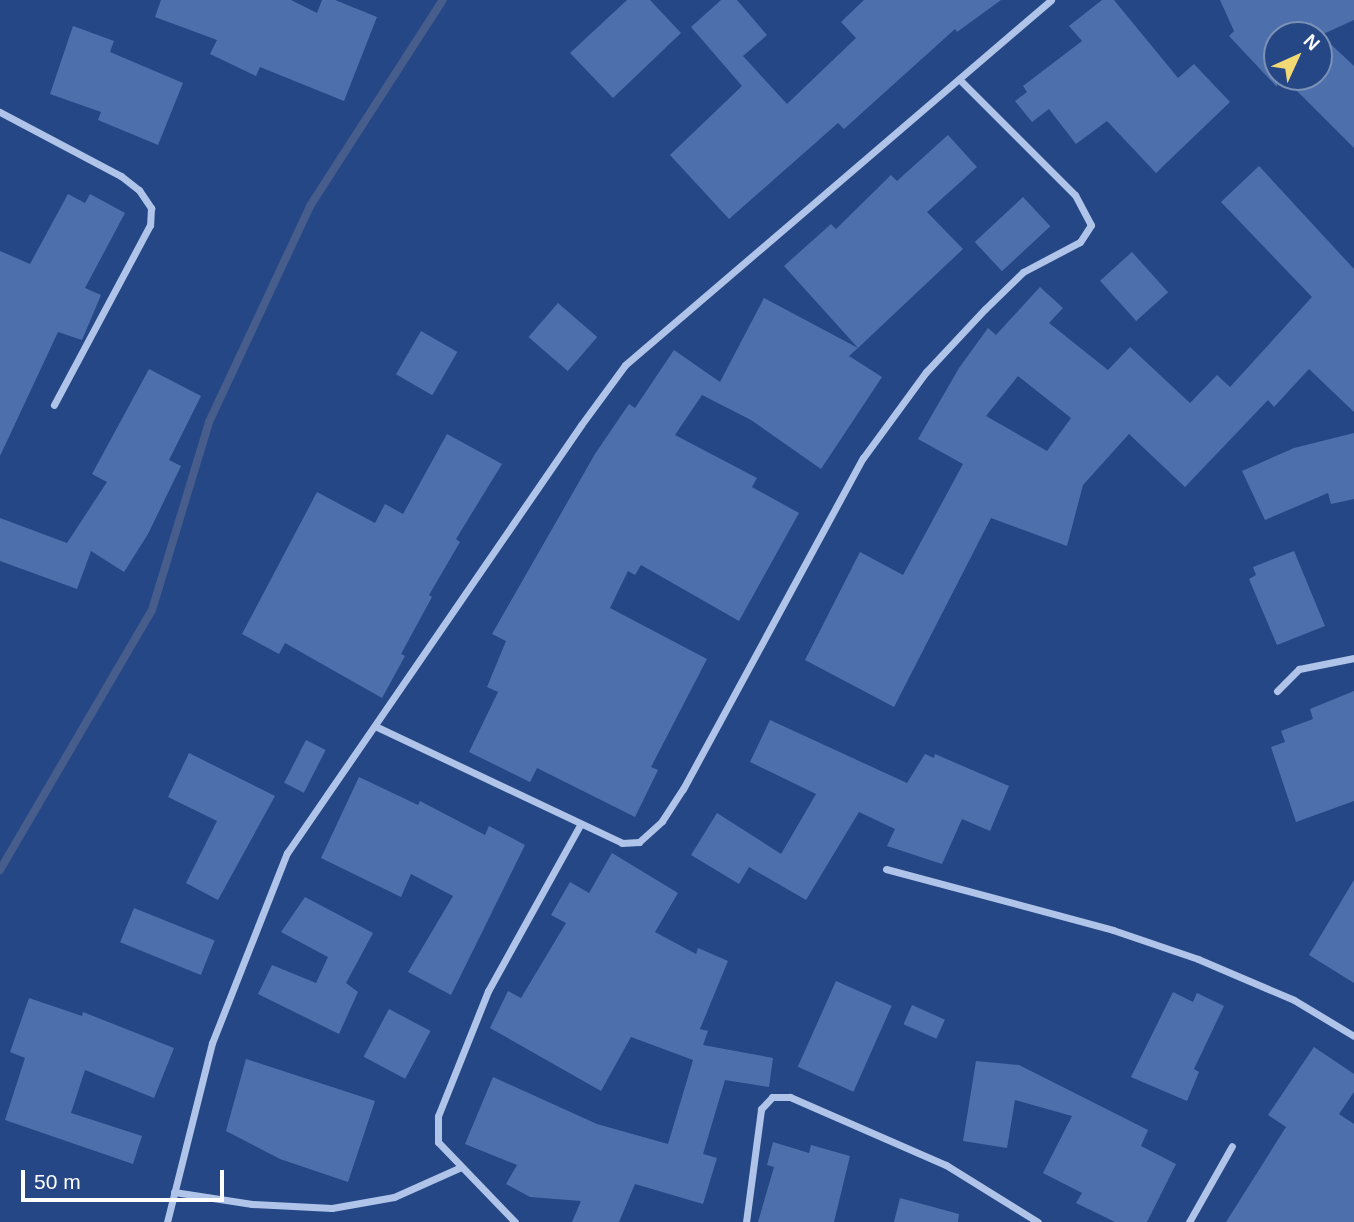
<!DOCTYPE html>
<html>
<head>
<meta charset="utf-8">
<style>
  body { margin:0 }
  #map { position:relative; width:1354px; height:1222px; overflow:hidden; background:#254785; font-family:Arial,sans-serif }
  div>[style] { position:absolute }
  .stream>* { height:8px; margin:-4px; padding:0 4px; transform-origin:4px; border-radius:4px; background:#475e8c }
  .building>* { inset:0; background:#4d70ad; transform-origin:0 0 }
  .minor>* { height:7px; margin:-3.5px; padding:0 3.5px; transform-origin:3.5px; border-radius:3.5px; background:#afc4e8 }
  span { translate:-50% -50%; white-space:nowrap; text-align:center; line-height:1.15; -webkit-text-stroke:7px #254785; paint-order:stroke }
  .north { position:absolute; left:1263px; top:21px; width:70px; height:70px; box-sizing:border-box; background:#254785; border:2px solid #7c91b6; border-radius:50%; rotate:45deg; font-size:19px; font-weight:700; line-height:28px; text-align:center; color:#fff }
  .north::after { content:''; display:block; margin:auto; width:24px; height:32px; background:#f2d974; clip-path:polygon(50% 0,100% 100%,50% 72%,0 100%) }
  .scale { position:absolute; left:21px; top:1170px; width:203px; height:32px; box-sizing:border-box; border:4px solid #fff; border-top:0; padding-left:9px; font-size:21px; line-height:24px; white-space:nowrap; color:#fff; -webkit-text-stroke:5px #254785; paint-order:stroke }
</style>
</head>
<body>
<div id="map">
  <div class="stream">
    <i style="left:0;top:870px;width:301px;rotate:-59.7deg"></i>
    <i style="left:152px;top:610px;width:196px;rotate:-73.1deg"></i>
    <i style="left:209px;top:422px;width:238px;rotate:-64.9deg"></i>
    <i style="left:310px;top:206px;width:245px;rotate:-57.2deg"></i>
  </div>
  <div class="building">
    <i style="clip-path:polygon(161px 0,291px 0,317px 13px,322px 0,335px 0,377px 17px,344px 101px,260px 67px,256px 76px,210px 54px,217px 40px,155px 17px)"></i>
    <i style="clip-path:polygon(627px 0,650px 0,681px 33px,613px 98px,570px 53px)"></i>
    <i style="clip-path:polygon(721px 0,737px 0,767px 35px,743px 56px,787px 104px,856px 38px,841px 22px,864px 0,1001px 0,957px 32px,955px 29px,844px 129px,838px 123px,729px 219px,670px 155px,742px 86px,691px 27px)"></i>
    <i style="clip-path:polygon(1102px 0,1114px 0,1178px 78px,1194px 64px,1230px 102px,1156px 173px,1107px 121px,1076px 144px,1049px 109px,1032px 122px,1015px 101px,1027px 92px,1023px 86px,1082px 41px,1069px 26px)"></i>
    <i style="clip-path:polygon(1220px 0,1354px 0,1354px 20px,1321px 35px,1354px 66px,1354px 148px,1283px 77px,1319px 77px,1319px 35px,1277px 35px,1277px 87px,1229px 36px,1234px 31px)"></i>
    <i style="clip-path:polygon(73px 26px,114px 41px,110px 52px,183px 83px,158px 145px,98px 120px,101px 112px,50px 94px)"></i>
    <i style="clip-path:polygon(948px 135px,977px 167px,927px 212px,963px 249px,858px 348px,784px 266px,831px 224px,836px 229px,891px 175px,897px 181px)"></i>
    <i style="clip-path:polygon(evenodd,1259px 166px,1354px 269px,1354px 412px,1309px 369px,1274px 407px,1268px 400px,1185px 487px,1129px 434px,1083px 485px,1067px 546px,991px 518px,894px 707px,805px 660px,860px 552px,903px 575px,963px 464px,918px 439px,959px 368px,988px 328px,996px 335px,1040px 287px,1063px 308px,1049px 323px,1108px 370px,1130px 347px,1190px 403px,1217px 375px,1230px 387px,1312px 297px,1221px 202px,1259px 166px,1018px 376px,1071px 418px,1047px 451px,986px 416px,1018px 376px)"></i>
    <i style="clip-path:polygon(68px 194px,85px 203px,90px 194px,125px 213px,85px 288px,101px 295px,82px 340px,58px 332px,0 456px,0 251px,30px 264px)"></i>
    <i style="left:1023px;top:197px;width:40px;height:66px;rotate:47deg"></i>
    <i style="left:1132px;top:252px;width:54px;height:43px;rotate:48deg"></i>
    <i style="clip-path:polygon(764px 298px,858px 348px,849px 356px,882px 377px,821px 469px,751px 420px,702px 395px,675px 435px,757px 478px,752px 487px,799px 513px,739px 621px,641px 565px,635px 575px,628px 571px,610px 608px,707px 659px,651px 767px,658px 770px,635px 817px,537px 768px,530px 782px,469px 752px,498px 692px,487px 687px,506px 641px,492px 634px,595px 454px,629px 404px,635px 408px,674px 350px,720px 382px)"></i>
    <i style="left:558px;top:303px;width:52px;height:45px;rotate:41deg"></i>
    <i style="left:421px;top:331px;width:42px;height:50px;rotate:30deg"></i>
    <i style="clip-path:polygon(149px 369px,201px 396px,169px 460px,181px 466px,148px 534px,124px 572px,91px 551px,77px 589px,0 561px,0 518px,67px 543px,107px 482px,92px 474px)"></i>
    <i style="clip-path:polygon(1354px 433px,1354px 499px,1331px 504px,1328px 493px,1265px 520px,1242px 471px,1294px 448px)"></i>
    <i style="clip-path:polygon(447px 434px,502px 464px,456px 539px,460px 542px,429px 595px,432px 597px,401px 654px,405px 656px,382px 698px,285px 643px,279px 654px,242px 634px,317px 492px,375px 523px,385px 504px,403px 514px)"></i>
    <i style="clip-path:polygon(1294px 551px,1325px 626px,1277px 645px,1249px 579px,1256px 575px,1253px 567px)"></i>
    <i style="clip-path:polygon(1354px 691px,1354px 801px,1296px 822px,1271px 747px,1285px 742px,1281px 731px,1313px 719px,1310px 709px)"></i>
    <i style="clip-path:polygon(770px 720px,907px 783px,925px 754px,934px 758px,935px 754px,1009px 786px,990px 831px,962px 819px,942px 864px,887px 846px,895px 829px,859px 812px,806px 900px,749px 867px,739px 884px,691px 855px,717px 813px,781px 854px,816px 794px,750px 762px)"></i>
    <i style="left:306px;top:740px;width:22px;height:48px;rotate:27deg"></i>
    <i style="clip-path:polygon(189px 753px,275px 796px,218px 900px,186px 883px,217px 821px,168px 797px)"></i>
    <i style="clip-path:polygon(359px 777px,418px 805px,420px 801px,485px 835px,489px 826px,525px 845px,451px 995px,408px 972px,453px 896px,411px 874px,401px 897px,321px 858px)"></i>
    <i style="clip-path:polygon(612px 853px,678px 893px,655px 932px,696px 954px,698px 948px,728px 961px,700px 1029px,708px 1031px,703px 1045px,773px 1058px,769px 1087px,725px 1080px,703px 1154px,717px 1158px,703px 1204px,635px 1184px,619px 1222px,572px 1222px,581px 1201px,530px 1197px,506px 1184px,517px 1165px,465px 1144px,493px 1077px,597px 1124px,668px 1144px,693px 1060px,631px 1037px,601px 1091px,490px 1028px,508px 991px,521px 998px,566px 923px,551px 915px,570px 882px,589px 893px)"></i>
    <i style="clip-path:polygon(1354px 880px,1354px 983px,1309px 955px)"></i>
    <i style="clip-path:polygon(305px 897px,373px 933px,346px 983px,358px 992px,339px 1034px,258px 994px,272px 965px,316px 983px,328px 957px,281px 932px)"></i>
    <i style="left:134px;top:908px;width:87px;height:37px;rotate:22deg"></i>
    <i style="left:836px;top:981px;width:61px;height:94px;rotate:24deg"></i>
    <i style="clip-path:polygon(1173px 992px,1193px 1002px,1197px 993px,1224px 1006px,1194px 1069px,1199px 1072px,1187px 1101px,1131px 1077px)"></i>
    <i style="clip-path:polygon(29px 998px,82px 1016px,83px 1012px,174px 1048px,154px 1098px,85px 1070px,71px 1113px,142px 1136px,133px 1164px,5px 1120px,25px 1058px,10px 1052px)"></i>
    <i style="left:912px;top:1005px;width:36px;height:21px;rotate:24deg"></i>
    <i style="left:389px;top:1009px;width:47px;height:54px;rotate:28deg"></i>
    <i style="clip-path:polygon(1314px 1047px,1354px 1074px,1354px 1092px,1339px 1114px,1354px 1124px,1354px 1222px,1226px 1222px,1286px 1127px,1268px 1115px)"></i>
    <i style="clip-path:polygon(246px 1059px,375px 1101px,348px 1182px,280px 1159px,226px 1131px)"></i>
    <i style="clip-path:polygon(976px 1061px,1019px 1065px,1148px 1130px,1141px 1146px,1176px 1164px,1147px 1222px,1115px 1222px,1076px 1203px,1082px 1193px,1043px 1173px,1072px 1116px,1015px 1100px,1007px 1148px,963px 1141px)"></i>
    <i style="clip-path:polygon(773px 1142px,809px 1153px,811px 1145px,850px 1156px,834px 1222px,758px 1222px,774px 1167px,767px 1165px)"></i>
    <i style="clip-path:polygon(900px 1198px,959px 1214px,958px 1222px,894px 1222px)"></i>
  </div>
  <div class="minor">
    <i style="left:0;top:112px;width:137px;rotate:27.9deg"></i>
    <i style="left:121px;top:176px;width:23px;rotate:38deg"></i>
    <i style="left:139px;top:190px;width:22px;rotate:56deg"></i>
    <i style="left:151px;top:208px;width:17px;rotate:93deg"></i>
    <i style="left:150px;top:225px;width:204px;rotate:118.1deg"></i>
    <i style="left:1277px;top:691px;width:31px;rotate:-45deg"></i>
    <i style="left:1299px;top:669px;width:56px;rotate:-11.3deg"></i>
    <i style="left:375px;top:726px;width:273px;rotate:25.3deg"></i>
    <i style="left:622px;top:843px;width:17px;rotate:-3deg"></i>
    <i style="left:639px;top:842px;width:31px;rotate:-42deg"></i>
    <i style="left:662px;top:821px;width:38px;rotate:-57deg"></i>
    <i style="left:683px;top:789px;width:377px;rotate:-61.5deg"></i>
    <i style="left:863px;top:458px;width:107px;rotate:-53.8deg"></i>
    <i style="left:926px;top:372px;width:86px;rotate:-46.9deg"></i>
    <i style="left:985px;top:309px;width:53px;rotate:-44.2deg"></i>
    <i style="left:1023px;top:272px;width:64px;rotate:-27.8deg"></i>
    <i style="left:1080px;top:242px;width:20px;rotate:-57deg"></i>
    <i style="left:1091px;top:225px;width:34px;rotate:-118deg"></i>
    <i style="left:1075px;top:195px;width:163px;rotate:-135deg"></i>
    <i style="left:886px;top:869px;width:235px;rotate:15deg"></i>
    <i style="left:1113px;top:930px;width:90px;rotate:18.8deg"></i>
    <i style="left:1198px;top:959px;width:104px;rotate:23.1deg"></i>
    <i style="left:1294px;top:1000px;width:70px;rotate:31deg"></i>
    <i style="left:174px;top:1192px;width:79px;rotate:8.7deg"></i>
    <i style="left:252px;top:1204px;width:80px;rotate:2.9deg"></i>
    <i style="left:332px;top:1208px;width:63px;rotate:-10.1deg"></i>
    <i style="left:394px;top:1197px;width:73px;rotate:-24.1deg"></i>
    <i style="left:167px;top:1222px;width:185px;rotate:-75.9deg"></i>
    <i style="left:212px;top:1043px;width:204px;rotate:-68.5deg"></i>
    <i style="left:287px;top:853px;width:519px;rotate:-55.51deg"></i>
    <i style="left:581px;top:425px;width:74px;rotate:-53.7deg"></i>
    <i style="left:625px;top:365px;width:561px;rotate:-40.59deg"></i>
    <i style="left:515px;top:1222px;width:111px;rotate:-133.9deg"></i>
    <i style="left:438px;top:1142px;width:26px;rotate:-90deg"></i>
    <i style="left:438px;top:1116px;width:135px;rotate:-68.2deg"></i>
    <i style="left:488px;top:991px;width:190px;rotate:-61deg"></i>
    <i style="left:746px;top:1222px;width:114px;rotate:-82.4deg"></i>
    <i style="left:761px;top:1109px;width:16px;rotate:-47deg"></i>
    <i style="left:772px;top:1097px;width:18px"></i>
    <i style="left:790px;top:1097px;width:170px;rotate:23.6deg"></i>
    <i style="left:946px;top:1165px;width:108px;rotate:31.8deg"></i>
    <i style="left:1189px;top:1222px;width:87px;rotate:-60.5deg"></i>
  </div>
  <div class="north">N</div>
  <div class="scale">50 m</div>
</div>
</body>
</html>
